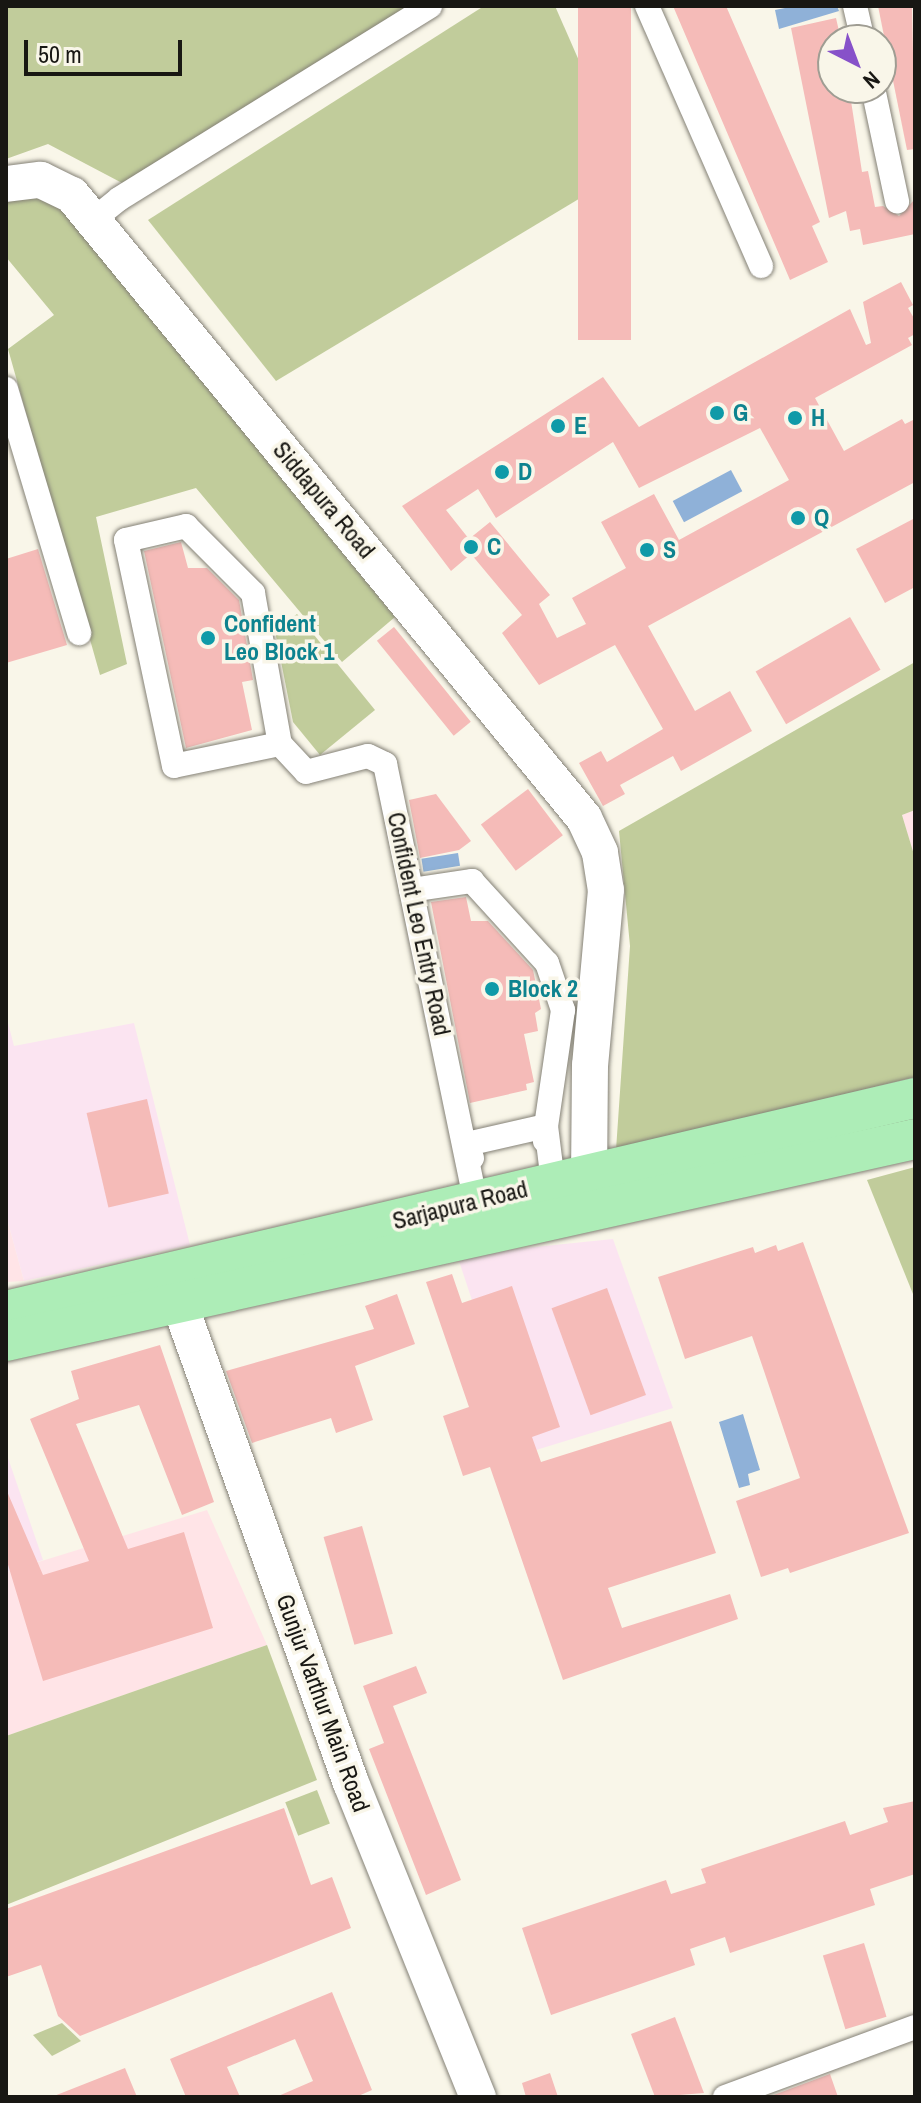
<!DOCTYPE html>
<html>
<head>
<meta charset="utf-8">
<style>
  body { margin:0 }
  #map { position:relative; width:921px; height:2103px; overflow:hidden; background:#f9f6e9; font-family:"Archivo Narrow",sans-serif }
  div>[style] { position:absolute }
  .commercial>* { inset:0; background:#ffe4e7 }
  .industrial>* { inset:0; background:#fbe4f1 }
  .green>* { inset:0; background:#c1cc9b; transform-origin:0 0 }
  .water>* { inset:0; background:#8fb1d8; transform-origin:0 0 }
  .building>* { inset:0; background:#f5bbb8; transform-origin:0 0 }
  .roads { filter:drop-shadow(0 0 2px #848176) drop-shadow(0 0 2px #848176) }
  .street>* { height:24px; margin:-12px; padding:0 12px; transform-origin:12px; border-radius:12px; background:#fff }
  .secondary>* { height:36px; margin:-18px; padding:0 18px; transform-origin:18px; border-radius:18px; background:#fff }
  .primary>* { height:40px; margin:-20px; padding:0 20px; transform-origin:20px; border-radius:20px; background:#adedb7 }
  .dots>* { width:22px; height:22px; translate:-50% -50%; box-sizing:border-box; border:4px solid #f9f6e9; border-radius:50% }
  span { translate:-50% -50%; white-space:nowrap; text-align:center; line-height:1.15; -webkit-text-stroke:7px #f9f6e9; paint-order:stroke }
  .culture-label { font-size:24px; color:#0d838f; font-weight:700 }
  .left { translate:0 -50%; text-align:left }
  .street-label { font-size:24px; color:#181713 }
  .frame { position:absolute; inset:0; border:8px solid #181713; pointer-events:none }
  .north { position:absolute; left:817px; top:24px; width:80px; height:80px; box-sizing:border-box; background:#f9f6e9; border:2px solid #9f9d93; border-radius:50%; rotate:138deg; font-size:22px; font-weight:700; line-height:32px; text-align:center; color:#181713 }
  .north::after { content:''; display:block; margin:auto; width:28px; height:36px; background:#8751c9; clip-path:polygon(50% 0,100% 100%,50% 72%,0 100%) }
  .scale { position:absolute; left:24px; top:40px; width:158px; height:36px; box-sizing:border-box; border:4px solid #181713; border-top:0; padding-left:10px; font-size:24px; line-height:28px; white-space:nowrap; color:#181713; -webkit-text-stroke:6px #f9f6e9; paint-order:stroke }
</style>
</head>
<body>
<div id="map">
  <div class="commercial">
    <i style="clip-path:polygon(915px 810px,915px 858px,902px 815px)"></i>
    <i style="clip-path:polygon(6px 1215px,24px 1281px,6px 1282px)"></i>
    <i style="clip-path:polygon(207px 1510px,267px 1645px,6px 1736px,6px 1572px)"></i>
  </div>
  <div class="industrial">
    <i style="clip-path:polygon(6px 1015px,14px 1046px,134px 1023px,190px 1245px,24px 1281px,6px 1215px)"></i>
    <i style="clip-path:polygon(613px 1239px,673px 1408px,523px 1454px,457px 1255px)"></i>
    <i style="clip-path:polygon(6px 1452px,43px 1560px,6px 1572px)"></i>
  </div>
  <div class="green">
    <i style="clip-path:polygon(6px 6px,421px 6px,124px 184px,48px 144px,6px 159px)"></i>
    <i style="clip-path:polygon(484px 6px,555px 6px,627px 170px,276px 381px,148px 220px)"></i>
    <i style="clip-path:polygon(30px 195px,60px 208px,395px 617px,342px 662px,196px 488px,96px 517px,127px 664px,100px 675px,8px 349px,54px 315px,6px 257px,6px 201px)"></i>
    <i style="clip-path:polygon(297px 614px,375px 710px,320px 755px,293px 722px,275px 631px)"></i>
    <i style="clip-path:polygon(915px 662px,915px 810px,902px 815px,915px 858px,915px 1077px,616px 1150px,630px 946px,619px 831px)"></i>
    <i style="clip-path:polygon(915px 1167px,915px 1299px,867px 1180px)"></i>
    <i style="clip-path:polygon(267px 1645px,317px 1780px,6px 1905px,6px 1736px)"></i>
    <i style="left:317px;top:1790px;width:36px;height:34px;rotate:69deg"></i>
    <i style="clip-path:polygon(62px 2023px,81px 2041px,52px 2056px,33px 2035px)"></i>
  </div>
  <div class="water">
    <i style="clip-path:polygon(795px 6px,837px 6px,839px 11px,779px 29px,775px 10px)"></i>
    <i style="left:731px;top:470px;width:24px;height:66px;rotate:62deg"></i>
    <i style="left:458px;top:853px;width:13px;height:37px;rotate:81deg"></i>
    <i style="clip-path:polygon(743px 1414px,760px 1470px,748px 1474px,750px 1485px,739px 1488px,719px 1422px)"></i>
  </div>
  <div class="building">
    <i style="left:578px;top:6px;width:53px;height:334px"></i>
    <i style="clip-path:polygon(673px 6px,726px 6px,820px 222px,812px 226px,828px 262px,790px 280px)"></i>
    <i style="clip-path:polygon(878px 6px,912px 6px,915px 149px,907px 150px)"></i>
    <i style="clip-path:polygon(836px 18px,841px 40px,833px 40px,833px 88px,849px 88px,862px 172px,868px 171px,875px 207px,883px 206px,899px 216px,915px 199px,915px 234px,863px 245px,860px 229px,850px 231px,846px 211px,829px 218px,791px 28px)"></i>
    <i style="clip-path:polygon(evenodd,901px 282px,913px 305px,908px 308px,915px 320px,915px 334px,908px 338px,912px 345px,815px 398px,844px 451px,902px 419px,905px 424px,915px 419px,915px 482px,648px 626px,695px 711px,730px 691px,752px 731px,681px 771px,673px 756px,620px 785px,625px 794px,603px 806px,579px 763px,601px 751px,607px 762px,663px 729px,615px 645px,539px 685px,502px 633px,522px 615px,471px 554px,451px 571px,402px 506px,603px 377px,639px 427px,850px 309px,866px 345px,871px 343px,863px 302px,901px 282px,760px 428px,789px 480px,679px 540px,654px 494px,601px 522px,626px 568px,572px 598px,586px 624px,557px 638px,539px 604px,550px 595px,490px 522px,469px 539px,446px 510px,478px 489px,496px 518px,613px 442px,639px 488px,760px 428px)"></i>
    <i style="clip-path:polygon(915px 518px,915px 587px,885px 603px,856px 549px)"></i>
    <i style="clip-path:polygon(181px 542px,188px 568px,207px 568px,239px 600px,253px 680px,242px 682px,252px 730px,186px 748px,144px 551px)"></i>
    <i style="clip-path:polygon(38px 549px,67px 645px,6px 663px,6px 559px)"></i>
    <i style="left:850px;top:617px;width:61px;height:109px;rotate:60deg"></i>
    <i style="left:394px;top:627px;width:122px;height:22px;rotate:51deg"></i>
    <i style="left:528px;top:789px;width:58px;height:59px;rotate:53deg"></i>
    <i style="clip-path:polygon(436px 794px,471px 841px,459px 850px,420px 858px,409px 800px)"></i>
    <i style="clip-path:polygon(466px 897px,471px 921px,488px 921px,533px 970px,541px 1009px,535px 1013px,538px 1031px,524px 1034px,534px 1082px,526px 1084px,527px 1090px,470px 1103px,431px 902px)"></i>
    <i style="left:147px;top:1099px;width:97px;height:62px;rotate:77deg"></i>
    <i style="clip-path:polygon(803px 1242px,909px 1533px,790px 1573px,788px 1568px,761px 1577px,736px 1501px,800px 1478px,764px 1371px,752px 1336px,685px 1359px,658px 1277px,753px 1247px,755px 1253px,776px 1245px,778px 1251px)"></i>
    <i style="clip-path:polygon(452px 1274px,462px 1303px,512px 1286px,560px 1427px,532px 1437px,541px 1462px,671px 1421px,716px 1553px,608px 1588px,622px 1628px,730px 1594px,738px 1619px,563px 1680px,490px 1467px,463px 1476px,443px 1416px,469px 1407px,426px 1282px)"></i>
    <i style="left:607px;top:1288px;width:114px;height:59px;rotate:70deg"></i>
    <i style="clip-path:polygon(397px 1294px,415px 1344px,355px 1366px,373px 1420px,336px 1433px,331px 1418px,252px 1443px,226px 1371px,374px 1329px,365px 1306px)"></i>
    <i style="clip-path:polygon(160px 1345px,214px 1502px,182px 1515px,139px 1405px,76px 1424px,128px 1549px,184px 1532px,213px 1628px,43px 1681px,6px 1558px,6px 1489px,43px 1575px,89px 1561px,30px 1419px,79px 1399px,71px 1371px)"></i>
    <i style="left:362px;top:1526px;width:112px;height:40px;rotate:74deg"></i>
    <i style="clip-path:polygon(416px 1666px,427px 1693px,393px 1706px,461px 1880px,426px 1895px,369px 1749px,384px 1743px,363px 1686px)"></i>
    <i style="clip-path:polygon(915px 1801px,915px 1874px,870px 1889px,875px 1905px,730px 1953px,725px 1937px,690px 1949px,695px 1965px,551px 2015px,522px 1928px,666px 1880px,671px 1894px,706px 1883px,701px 1869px,845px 1821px,850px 1835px,888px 1822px,883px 1808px)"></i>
    <i style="clip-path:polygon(284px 1808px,311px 1885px,332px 1877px,351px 1928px,80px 2036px,58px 2016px,41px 1965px,6px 1977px,6px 1909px)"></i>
    <i style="left:864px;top:1943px;width:77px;height:43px;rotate:73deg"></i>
    <i style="clip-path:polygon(332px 1992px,372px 2090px,356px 2097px,276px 2097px,313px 2081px,295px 2039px,227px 2067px,240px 2097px,186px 2097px,170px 2059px)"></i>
    <i style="clip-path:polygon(675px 2017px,704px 2093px,655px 2097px,631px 2034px)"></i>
    <i style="clip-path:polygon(125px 2068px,137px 2097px,54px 2097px,54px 2096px)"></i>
    <i style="clip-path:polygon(550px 2073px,558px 2097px,526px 2097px,522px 2083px)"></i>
    <i style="clip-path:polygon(830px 2074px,838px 2097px,772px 2097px,771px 2096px)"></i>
  </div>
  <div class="roads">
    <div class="street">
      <i style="left:647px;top:6px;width:284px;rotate:66.3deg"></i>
      <i style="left:855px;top:6px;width:35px;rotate:77deg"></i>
      <i style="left:873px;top:88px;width:116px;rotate:78deg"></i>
      <i style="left:93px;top:220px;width:33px;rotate:-39deg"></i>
      <i style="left:119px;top:199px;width:366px;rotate:-31.8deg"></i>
      <i style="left:6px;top:389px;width:255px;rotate:73.3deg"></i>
      <i style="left:280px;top:744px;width:108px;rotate:168.3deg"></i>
      <i style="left:174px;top:766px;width:231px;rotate:-102deg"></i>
      <i style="left:126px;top:540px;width:62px;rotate:-13.1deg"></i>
      <i style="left:186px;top:526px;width:95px;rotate:45deg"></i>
      <i style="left:253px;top:593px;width:153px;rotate:79.9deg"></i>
      <i style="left:280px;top:744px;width:38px;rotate:47deg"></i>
      <i style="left:306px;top:772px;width:64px;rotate:-14.5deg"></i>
      <i style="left:368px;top:756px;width:19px;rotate:25deg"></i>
      <i style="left:385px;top:764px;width:445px;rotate:78.3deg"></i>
      <i style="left:411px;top:890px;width:62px;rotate:-8.4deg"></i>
      <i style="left:472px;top:881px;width:111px;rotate:47.6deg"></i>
      <i style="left:547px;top:963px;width:50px;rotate:71.2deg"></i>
      <i style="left:563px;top:1010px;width:117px;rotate:98.3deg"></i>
      <i style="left:546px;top:1126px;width:56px;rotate:82.9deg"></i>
      <i style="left:472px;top:1158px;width:15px;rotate:-110deg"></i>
      <i style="left:467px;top:1144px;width:81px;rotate:-12.8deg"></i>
      <i style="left:546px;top:1126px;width:15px;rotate:94deg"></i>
      <i style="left:725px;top:2097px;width:202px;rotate:-20.2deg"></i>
    </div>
    <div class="secondary">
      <i style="left:6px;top:184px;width:35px;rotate:-7deg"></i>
      <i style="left:41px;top:180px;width:34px;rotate:26deg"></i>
      <i style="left:72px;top:195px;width:806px;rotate:50.59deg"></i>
      <i style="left:584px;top:818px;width:38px;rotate:65deg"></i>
      <i style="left:600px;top:853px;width:37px;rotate:81deg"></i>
      <i style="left:606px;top:890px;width:176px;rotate:95.2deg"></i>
      <i style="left:590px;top:1065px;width:110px;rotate:90.5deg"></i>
      <i style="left:180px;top:1305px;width:508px;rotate:70.32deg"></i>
      <i style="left:351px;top:1783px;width:339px;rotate:68deg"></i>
    </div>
    <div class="primary">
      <i style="left:6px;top:1311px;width:934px;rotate:-13.19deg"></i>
      <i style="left:6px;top:1341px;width:931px;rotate:-12.53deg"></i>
    </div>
  </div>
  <div class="dots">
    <i style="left:717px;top:413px;background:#0f9aa8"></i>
    <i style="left:795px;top:418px;background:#0f9aa8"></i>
    <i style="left:558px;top:426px;background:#0f9aa8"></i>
    <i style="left:502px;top:472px;background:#0f9aa8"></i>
    <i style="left:798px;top:518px;background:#0f9aa8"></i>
    <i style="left:471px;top:547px;background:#0f9aa8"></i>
    <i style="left:647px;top:550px;background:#0f9aa8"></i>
    <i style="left:208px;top:638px;background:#0f9aa8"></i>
    <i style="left:492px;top:989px;background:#0f9aa8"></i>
  </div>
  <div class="culture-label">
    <span class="left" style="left:733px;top:413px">G</span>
    <span class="left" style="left:811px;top:418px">H</span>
    <span class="left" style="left:574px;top:426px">E</span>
    <span class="left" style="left:518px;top:472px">D</span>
    <span class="left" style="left:814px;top:518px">Q</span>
    <span class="left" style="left:487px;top:547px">C</span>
    <span class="left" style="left:663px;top:550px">S</span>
    <span class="left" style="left:224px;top:638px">Confident<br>Leo Block 1</span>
    <span class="left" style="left:508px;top:989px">Block 2</span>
  </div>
  <div class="street-label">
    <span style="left:324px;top:500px;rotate:50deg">Siddapura Road</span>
    <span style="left:419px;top:924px;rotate:78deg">Confident Leo Entry Road</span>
    <span style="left:460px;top:1205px;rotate:-14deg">Sarjapura Road</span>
    <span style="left:323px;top:1703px;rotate:70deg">Gunjur Varthur Main Road</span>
  </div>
  <div class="frame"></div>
  <div class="north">N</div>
  <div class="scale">50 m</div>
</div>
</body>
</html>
